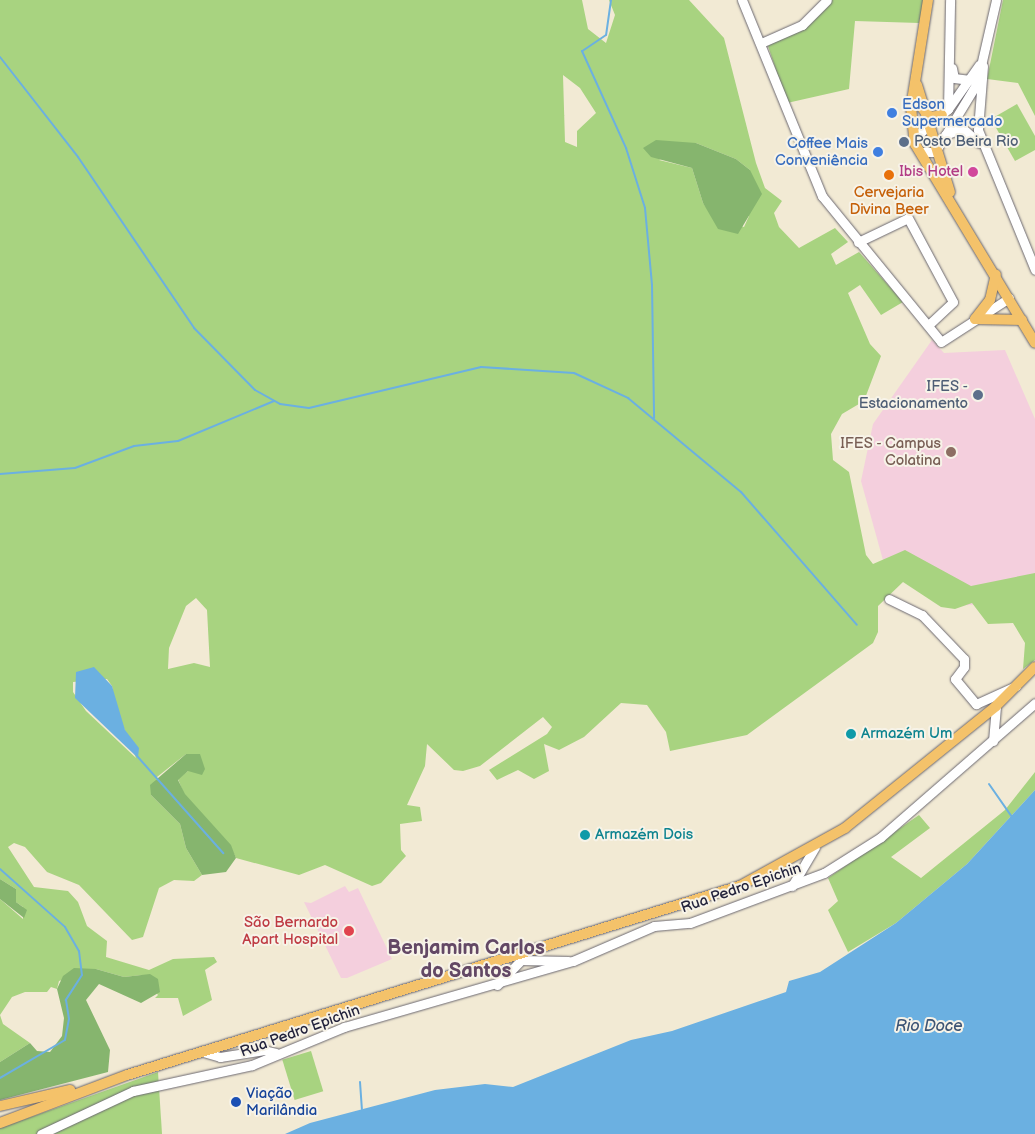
<!DOCTYPE html>
<html>
<head>
<meta charset="utf-8">
<style>
  body { margin:0 }
  #map { position:relative; width:1035px; height:1134px; overflow:hidden; background:#f2ead4; font-family:"Balsamiq Sans",sans-serif }
  div>[style] { position:absolute }
  .built>* { inset:0; background:#f4cfdd }
  .green>* { inset:0; background:#a8d380; transform-origin:0 0 }
  .forest>* { inset:0; background:#86b56e }
  .water>* { inset:0; background:#6bb0e1 }
  .stream>* { height:2px; margin:-1px; padding:0 1px; transform-origin:1px; border-radius:1px; background:#6bb0e1 }
  .roads { filter:drop-shadow(0 0 1px #6b6871) drop-shadow(0 0 1px #6b6871) }
  .minor>* { height:9px; margin:-4.5px; padding:0 4.5px; transform-origin:4.5px; border-radius:4.5px; background:#fff }
  .major>* { height:10px; margin:-5px; padding:0 5px; transform-origin:5px; border-radius:5px; background:#f4c26a }
  .dots>* { width:14px; height:14px; translate:-50% -50%; box-sizing:border-box; border:2px solid #f7f3e8; border-radius:50% }
  span { translate:-50% -50%; white-space:nowrap; text-align:center; line-height:1.15; -webkit-text-stroke:4px #f7f3e8; paint-order:stroke }
  .shop-label { font-size:15px; color:#366cbe }
  .left { translate:0 -50%; text-align:left }
  .right { translate:-100% -50%; text-align:right }
  .service-label { font-size:15px; color:#4e5e75 }
  .hotel-label { font-size:15px; color:#b23c85 }
  .food-label { font-size:15px; color:#c56008 }
  .education-label { font-size:15px; color:#785e54 }
  .culture-label { font-size:15px; color:#0d838f }
  .street-label { font-size:15px; color:#22223b }
  .health-label { font-size:15px; color:#be3a42 }
  .transit-label { font-size:15px; color:#164399 }
  .water-label { font-size:16px; color:#3c5475; font-style:italic }
  .district-label { font-size:20px; color:#634865; font-weight:700 }
</style>
</head>
<body>
<div id="map">
  <div class="built">
    <i style="clip-path:polygon(932px 340px,944px 353px,1005px 350px,1035px 419px,1035px 590px,1003px 602px,947px 607px,914px 561px,886px 571px,861px 481px,873px 424px)"></i>
    <i style="clip-path:polygon(345px 886px,349px 892px,358px 888px,392px 959px,347px 978px,341px 978px,304px 902px,311px 903px)"></i>
  </div>
  <div class="green">
    <i style="clip-path:polygon(evenodd,0 0,582px 0,588px 29px,606px 43px,615px 15px,609px 0,689px 0,724px 38px,756px 163px,765px 188px,782px 201px,774px 213px,779px 227px,799px 248px,835px 228px,848px 242px,831px 254px,836px 265px,859px 252px,903px 302px,881px 315px,860px 285px,848px 293px,870px 344px,881px 356px,864px 401px,842px 414px,831px 434px,833px 460px,849px 472px,866px 555px,873px 564px,905px 550px,971px 586px,1035px 573px,1035px 660px,1023px 669px,1025px 643px,1013px 623px,988px 624px,972px 603px,955px 609px,941px 607px,903px 582px,878px 606px,878px 632px,873px 643px,747px 735px,670px 751px,666px 732px,647px 705px,621px 703px,584px 737px,559px 750px,544px 744px,549px 771px,534px 779px,518px 770px,497px 780px,489px 770px,547px 734px,552px 727px,543px 717px,480px 766px,463px 771px,454px 770px,427px 744px,425px 766px,407px 805px,420px 807px,422px 821px,400px 824px,401px 850px,406px 856px,381px 883px,372px 886px,325px 865px,299px 875px,236px 858px,230px 845px,184px 794px,178px 779px,188px 771px,186px 754px,157px 777px,151px 795px,180px 824px,186px 848px,202px 875px,194px 881px,174px 880px,159px 888px,143px 937px,132px 940px,79px 885px,47px 872px,25px 847px,14px 843px,8px 847px,34px 887px,68px 891px,78px 902px,87px 926px,107px 941px,106px 957px,149px 970px,173px 959px,214px 957px,217px 962px,205px 970px,212px 1000px,183px 1016px,178px 998px,155px 998px,158px 995px,142px 975px,124px 977px,96px 969px,59px 981px,57px 989px,51px 987px,47px 992px,25px 992px,12px 997px,0 1015px,3px 1024px,30px 1043px,0 1062px,0 899px,23px 919px,23px 907px,16px 902px,16px 889px,0 879px,0 0,563px 75px,580px 88px,596px 113px,577px 131px,577px 147px,565px 142px,563px 75px,0 0,696px 143px,736px 159px,750px 170px,749px 216px,744px 227px,714px 218px,703px 203px,692px 168px,659px 160px,696px 143px,0 0,196px 598px,207px 610px,210px 667px,194px 663px,168px 669px,169px 648px,186px 606px,196px 598px,0 0,107px 679px,112px 686px,115px 706px,136px 758px,86px 711px,73px 692px,73px 682px,107px 679px)"></i>
    <i style="clip-path:polygon(828px 0,924px 0,919px 23px,855px 21px,849px 89px,787px 103px,768px 46px)"></i>
    <i style="clip-path:polygon(1003px 0,1035px 0,1035px 116px,1018px 83px,987px 79px)"></i>
    <i style="clip-path:polygon(1017px 104px,1035px 136px,1035px 150px,1015px 161px,991px 119px)"></i>
    <i style="clip-path:polygon(1035px 772px,1035px 790px,967px 864px,896px 923px,848px 952px,828px 910px,838px 901px,828px 878px,919px 815px,930px 828px,891px 857px,921px 878px,1005px 810px)"></i>
    <i style="left:311px;top:1051px;width:42px;height:30px;rotate:73deg"></i>
    <i style="clip-path:polygon(158px 1072px,162px 1134px,0 1134px,0 1128px)"></i>
  </div>
  <div class="forest">
    <i style="clip-path:polygon(656px 140px,696px 143px,736px 159px,750px 170px,762px 194px,738px 234px,718px 229px,703px 203px,692px 168px,651px 157px,643px 148px)"></i>
    <i style="clip-path:polygon(186px 754px,200px 754px,205px 769px,202px 775px,188px 771px,178px 780px,185px 794px,231px 845px,236px 858px,226px 872px,202px 875px,186px 848px,180px 824px,151px 795px,150px 785px)"></i>
    <i style="clip-path:polygon(0 879px,16px 889px,16px 902px,27px 910px,24px 918px,0 899px)"></i>
    <i style="clip-path:polygon(74px 968px,96px 969px,124px 977px,150px 974px,158px 979px,160px 992px,141px 1003px,99px 984px,86px 1000px,110px 1050px,108px 1072px,0 1100px,0 1062px,30px 1043px,37px 1051px,50px 1052px,62px 1036px,64px 1018px,57px 989px,63px 976px)"></i>
  </div>
  <div class="water">
    <i style="clip-path:polygon(94px 667px,112px 686px,125px 730px,139px 748px,138px 758px,75px 698px,76px 672px)"></i>
    <i style="clip-path:polygon(1035px 790px,1035px 1134px,285px 1134px,310px 1123px,435px 1090px,485px 1084px,513px 1087px,631px 1040px,672px 1031px,786px 992px,789px 981px,820px 972px,896px 923px,967px 864px)"></i>
  </div>
  <div class="stream">
    <i style="left:611px;top:0;width:35px;rotate:98deg"></i>
    <i style="left:606px;top:35px;width:29px;rotate:146deg"></i>
    <i style="left:582px;top:51px;width:107px;rotate:65.6deg"></i>
    <i style="left:626px;top:148px;width:63px;rotate:72.4deg"></i>
    <i style="left:645px;top:208px;width:77px;rotate:84.8deg"></i>
    <i style="left:652px;top:285px;width:133px;rotate:89.1deg"></i>
    <i style="left:0;top:57px;width:127px;rotate:52deg"></i>
    <i style="left:78px;top:157px;width:207px;rotate:55.8deg"></i>
    <i style="left:194px;top:328px;width:87px;rotate:45.5deg"></i>
    <i style="left:255px;top:390px;width:29px;rotate:29deg"></i>
    <i style="left:280px;top:404px;width:29px;rotate:8deg"></i>
    <i style="left:309px;top:408px;width:177px;rotate:-13.4deg"></i>
    <i style="left:481px;top:367px;width:93px;rotate:3.7deg"></i>
    <i style="left:574px;top:373px;width:60px;rotate:24.8deg"></i>
    <i style="left:628px;top:398px;width:147px;rotate:39.8deg"></i>
    <i style="left:741px;top:492px;width:176px;rotate:48.9deg"></i>
    <i style="left:0;top:474px;width:75px;rotate:-4.6deg"></i>
    <i style="left:75px;top:468px;width:63px;rotate:-20.4deg"></i>
    <i style="left:134px;top:446px;width:44px;rotate:-6.5deg"></i>
    <i style="left:178px;top:441px;width:104px;rotate:-22.6deg"></i>
    <i style="left:137px;top:756px;width:130px;rotate:48.4deg"></i>
    <i style="left:989px;top:784px;width:40px;rotate:55.1deg"></i>
    <i style="left:0;top:869px;width:87px;rotate:41.7deg"></i>
    <i style="left:65px;top:927px;width:28px;rotate:60deg"></i>
    <i style="left:79px;top:951px;width:24px;rotate:83deg"></i>
    <i style="left:82px;top:975px;width:30px;rotate:123deg"></i>
    <i style="left:66px;top:1000px;width:19px;rotate:81deg"></i>
    <i style="left:69px;top:1019px;width:21px;rotate:101deg"></i>
    <i style="left:65px;top:1040px;width:75px;rotate:149.7deg"></i>
    <i style="left:360px;top:1082px;width:27px;rotate:86deg"></i>
  </div>
  <div class="roads">
    <div class="minor">
      <i style="left:742px;top:0;width:212px;rotate:67.8deg"></i>
      <i style="left:822px;top:196px;width:188px;rotate:50.8deg"></i>
      <i style="left:941px;top:342px;width:81px;rotate:-32.9deg"></i>
      <i style="left:761px;top:43px;width:45px;rotate:-23.7deg"></i>
      <i style="left:802px;top:25px;width:35px;rotate:-45deg"></i>
      <i style="left:983px;top:66px;width:64px;rotate:94.5deg"></i>
      <i style="left:978px;top:130px;width:151px;rotate:67.8deg"></i>
      <i style="left:952px;top:68px;width:10px;rotate:79deg"></i>
      <i style="left:954px;top:78px;width:16px;rotate:7deg"></i>
      <i style="left:948px;top:109px;width:109px;rotate:-88.9deg"></i>
      <i style="left:945px;top:135px;width:18px;rotate:-22deg"></i>
      <i style="left:962px;top:128px;width:23px;rotate:41deg"></i>
      <i style="left:913px;top:139px;width:46px;rotate:-40.6deg"></i>
      <i style="left:948px;top:109px;width:54px;rotate:-54.8deg"></i>
      <i style="left:920px;top:152px;width:15px"></i>
      <i style="left:935px;top:152px;width:81px;rotate:-58.7deg"></i>
      <i style="left:977px;top:83px;width:85px;rotate:-77.1deg"></i>
      <i style="left:858px;top:242px;width:55px;rotate:-25.6deg"></i>
      <i style="left:908px;top:218px;width:95px;rotate:61.8deg"></i>
      <i style="left:953px;top:302px;width:34px;rotate:137deg"></i>
      <i style="left:889px;top:599px;width:37px;rotate:26deg"></i>
      <i style="left:922px;top:615px;width:61px;rotate:46.3deg"></i>
      <i style="left:964px;top:659px;width:8px;rotate:90deg"></i>
      <i style="left:964px;top:667px;width:15px;rotate:127deg"></i>
      <i style="left:955px;top:679px;width:33px;rotate:50deg"></i>
      <i style="left:976px;top:704px;width:44px;rotate:-24.2deg"></i>
      <i style="left:993px;top:741px;width:35px;rotate:-85deg"></i>
      <i style="left:792px;top:886px;width:45px;rotate:-59.5deg"></i>
      <i style="left:519px;top:954px;width:6px;rotate:72deg"></i>
      <i style="left:521px;top:960px;width:47px;rotate:1.2deg"></i>
      <i style="left:497px;top:985px;width:35px;rotate:-46deg"></i>
      <i style="left:203px;top:1052px;width:18px;rotate:16deg"></i>
      <i style="left:220px;top:1057px;width:45px;rotate:-9deg"></i>
      <i style="left:264px;top:1050px;width:12px;rotate:14deg"></i>
      <i style="left:41px;top:1134px;width:102px;rotate:-25.1deg"></i>
      <i style="left:133px;top:1091px;width:122px;rotate:-12.3deg"></i>
      <i style="left:252px;top:1065px;width:100px;rotate:-22.4deg"></i>
      <i style="left:344px;top:1027px;width:238px;rotate:-16.1deg"></i>
      <i style="left:573px;top:961px;width:88px;rotate:-23.4deg"></i>
      <i style="left:654px;top:926px;width:36px;rotate:-5deg"></i>
      <i style="left:690px;top:923px;width:143px;rotate:-20.5deg"></i>
      <i style="left:824px;top:873px;width:67px;rotate:-32.3deg"></i>
      <i style="left:881px;top:837px;width:204px;rotate:-41deg"></i>
    </div>
    <div class="major">
      <i style="left:928px;top:0;width:108px;rotate:99deg"></i>
      <i style="left:911px;top:107px;width:37px;rotate:84deg"></i>
      <i style="left:915px;top:144px;width:232px;rotate:58.9deg"></i>
      <i style="left:917px;top:85px;width:112px;rotate:72.9deg"></i>
      <i style="left:923px;top:109px;width:11px;rotate:49deg"></i>
      <i style="left:930px;top:117px;width:12px;rotate:-9deg"></i>
      <i style="left:975px;top:319px;width:24px;rotate:-52deg"></i>
      <i style="left:990px;top:300px;width:26px;rotate:-77deg"></i>
      <i style="left:975px;top:319px;width:47px;rotate:1.2deg"></i>
      <i style="left:0;top:1106px;width:72px;rotate:-12.9deg"></i>
      <i style="left:0;top:1123px;width:136px;rotate:-20.7deg"></i>
      <i style="left:127px;top:1075px;width:641px;rotate:-17.14deg"></i>
      <i style="left:740px;top:886px;width:120px;rotate:-28.9deg"></i>
      <i style="left:845px;top:828px;width:194px;rotate:-38.9deg"></i>
      <i style="left:996px;top:706px;width:55px;rotate:-45deg"></i>
    </div>
  </div>
  <div class="dots">
    <i style="left:892px;top:113px;background:#3f7fe0"></i>
    <i style="left:904px;top:142px;background:#5c6f8a"></i>
    <i style="left:878px;top:152px;background:#3f7fe0"></i>
    <i style="left:973px;top:172px;background:#d1479c"></i>
    <i style="left:889px;top:175px;background:#e8710a"></i>
    <i style="left:978px;top:395px;background:#5c6f8a"></i>
    <i style="left:951px;top:452px;background:#8d6e63"></i>
    <i style="left:851px;top:734px;background:#0f9aa8"></i>
    <i style="left:585px;top:835px;background:#0f9aa8"></i>
    <i style="left:349px;top:931px;background:#e0444e"></i>
    <i style="left:236px;top:1102px;background:#1a4fb4"></i>
  </div>
  <div class="shop-label">
    <span class="left" style="left:902px;top:113px">Edson<br>Supermercado</span>
    <span class="right" style="left:868px;top:152px">Coffee Mais<br>Conveniência</span>
  </div>
  <div class="service-label">
    <span class="left" style="left:914px;top:142px">Posto Beira Rio</span>
    <span class="right" style="left:968px;top:395px">IFES -<br>Estacionamento</span>
  </div>
  <div class="hotel-label">
    <span class="right" style="left:963px;top:172px">Ibis Hotel</span>
  </div>
  <div class="food-label">
    <span style="left:889px;top:201px">Cervejaria<br>Divina Beer</span>
  </div>
  <div class="education-label">
    <span class="right" style="left:941px;top:452px">IFES - Campus<br>Colatina</span>
  </div>
  <div class="culture-label">
    <span class="left" style="left:861px;top:734px">Armazém Um</span>
    <span class="left" style="left:595px;top:835px">Armazém Dois</span>
  </div>
  <div class="street-label">
    <span style="left:741px;top:888px;rotate:-19deg">Rua Pedro Epichin</span>
    <span style="left:300px;top:1031px;rotate:-20deg">Rua Pedro Epichin</span>
  </div>
  <div class="health-label">
    <span class="right" style="left:338px;top:931px">São Bernardo<br>Apart Hospital</span>
  </div>
  <div class="transit-label">
    <span class="left" style="left:246px;top:1102px">Viação<br>Marilândia</span>
  </div>
  <div class="water-label">
    <span style="left:929px;top:1027px">Rio Doce</span>
  </div>
  <div class="district-label">
    <span style="left:466px;top:960px">Benjamim Carlos<br>do Santos</span>
  </div>
</div>
</body>
</html>
